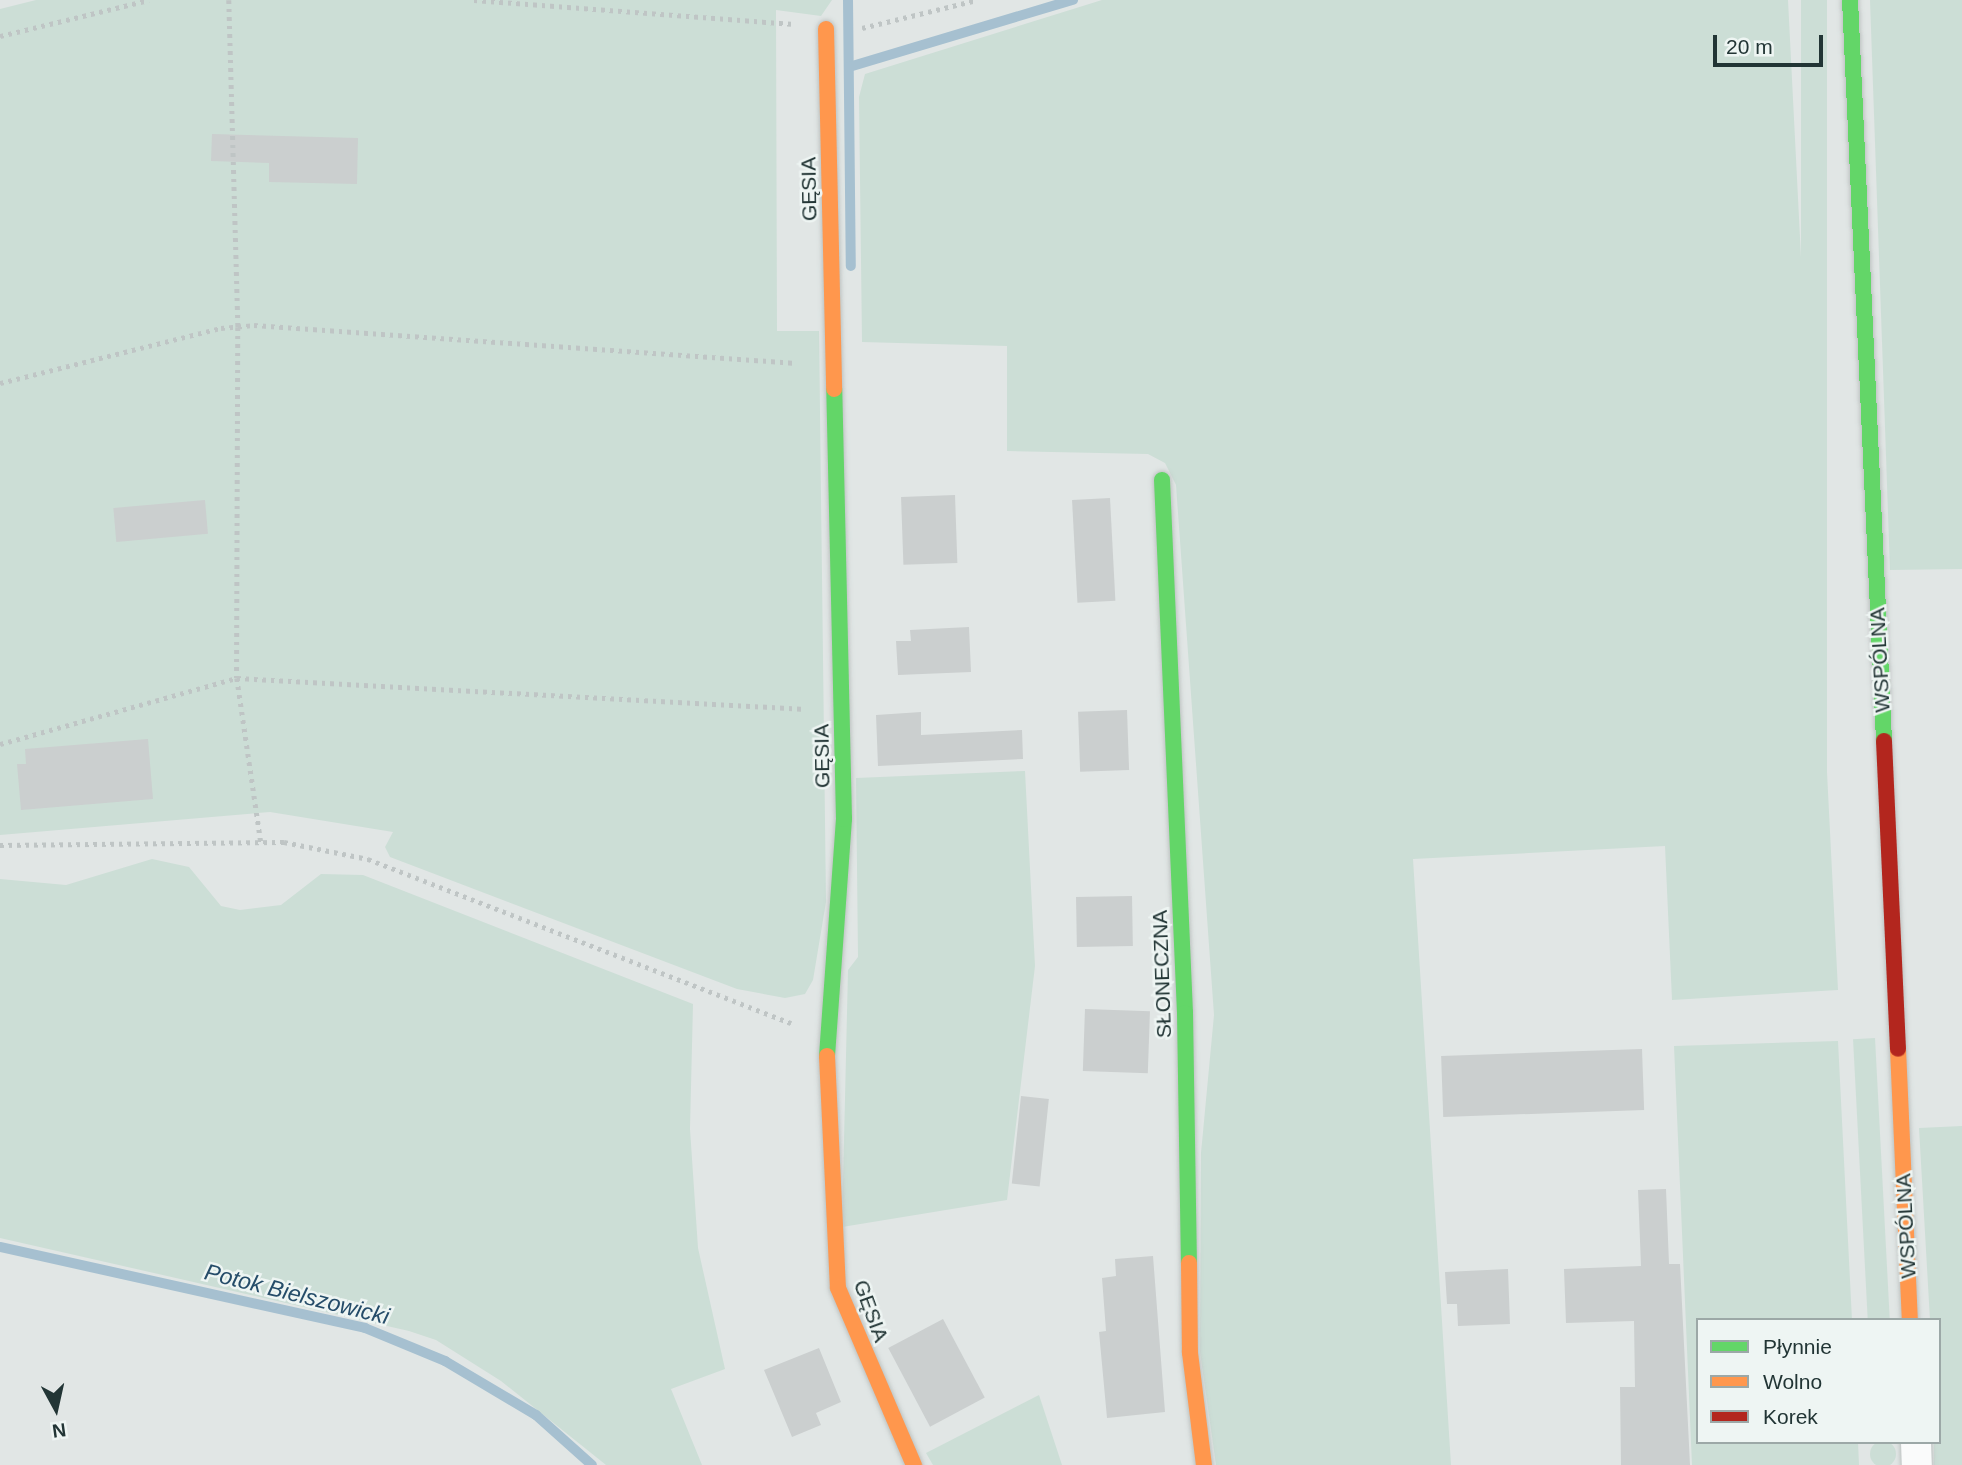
<!DOCTYPE html>
<html>
<head>
<meta charset="utf-8">
<style>
  body { margin:0 }
  #map { position:relative; width:1962px; height:1465px; overflow:hidden; background:#e1e6e5; font-family:Helvetica,sans-serif }
  div>[style] { position:absolute }
  .green>* { inset:0; background:#ccded6; transform-origin:0 0 }
  .round { border-radius:50% }
  .stream>* { height:10px; margin:-5px; padding:0 5px; transform-origin:5px; border-radius:5px; background:#a6c0d0 }
  .building>* { inset:0; background:#cbcfcf; transform-origin:0 0 }
  .path>* { height:4.5px; margin-top:-2.25px; transform-origin:0; background:repeating-linear-gradient(90deg,#bfc5c5 0 3.5px,transparent 0 8.5px) }
  .roads { filter:drop-shadow(0 0 2px #bec3c2) drop-shadow(0 0 2px #bec3c2) }
  .street>* { height:30px; margin:-15px; padding:0 15px; transform-origin:15px; border-radius:15px; background:#fafbfb }
  .fast>* { height:16px; margin:-8px; padding:0 8px; transform-origin:8px; border-radius:8px; background:#63d668 }
  .slow>* { height:16px; margin:-8px; padding:0 8px; transform-origin:8px; border-radius:8px; background:#ff974d }
  .jam>* { height:16px; margin:-8px; padding:0 8px; transform-origin:8px; border-radius:8px; background:#b3261e }
  span { translate:-50% -50%; white-space:nowrap; text-align:center; line-height:1.15; -webkit-text-stroke:5px #eef5f3; paint-order:stroke }
  .street-label { font-size:21px; color:#223535 }
  .water-label { font-size:23px; color:#254c69; font-style:italic }
  .legend { position:absolute; left:1696px; top:1318px; width:245px; height:126px; box-sizing:border-box; background:#eef5f3; border:2px solid #9ca8a7; margin:0; padding:9px 12px; list-style:none; font-size:21px; color:#223535 }
  .legend li { display:flex; align-items:center; gap:14px; height:35px }
  .legend b { width:35px; border:2px solid #9ca8a7 }
  .north { position:absolute; left:21px; top:1374px; width:70px; height:70px; -webkit-text-stroke:5px #eef5f3; paint-order:stroke; rotate:172deg; font-size:19px; font-weight:700; line-height:28px; text-align:center; color:#223535 }
  .north::after { content:''; display:block; margin:auto; width:24px; height:32px; background:#223535; clip-path:polygon(50% 0,100% 100%,50% 72%,0 100%) }
  .scale { position:absolute; left:1713px; top:35px; width:110px; height:32px; box-sizing:border-box; border:4px solid #223535; border-top:0; padding-left:9px; font-size:21px; line-height:24px; white-space:nowrap; color:#223535; -webkit-text-stroke:5px #eef5f3; paint-order:stroke }
</style>
</head>
<body>
<div id="map">
  <div class="green">
    <i style="clip-path:polygon(36px 0,832px 0,821px 16px,776px 10px,777px 331px,819px 331px,826px 902px,813px 980px,805px 994px,785px 998px,737px 989px,390px 857px,385px 847px,393px 832px,270px 812px,0 835px,0 9px)"></i>
    <i style="clip-path:polygon(1102px 0,1788px 0,1838px 990px,1672px 1000px,1665px 846px,1413px 859px,1451px 1465px,1216px 1465px,1200px 1352px,1201px 1153px,1214px 1015px,1176px 485px,1165px 463px,1148px 454px,1007px 451px,1007px 346px,862px 342px,859px 97px,865px 74px)"></i>
    <i style="left:1801px;top:0;width:26px;height:990px"></i>
    <i style="clip-path:polygon(1870px 0,1962px 0,1962px 569px,1890px 570px)"></i>
    <i style="clip-path:polygon(1025px 771px,1035px 966px,1007px 1200px,842px 1227px,848px 970px,858px 957px,856px 778px)"></i>
    <i style="clip-path:polygon(152px 859px,189px 867px,221px 906px,240px 910px,281px 905px,321px 874px,363px 875px,693px 1004px,690px 1129px,698px 1248px,725px 1369px,671px 1389px,702px 1465px,606px 1465px,501px 1381px,436px 1340px,409px 1331px,0 1238px,0 879px,66px 885px)"></i>
    <i style="left:1875px;top:1038px;width:282px;height:22px;rotate:87deg"></i>
    <i style="clip-path:polygon(1838px 1041px,1852px 1320px,1698px 1320px,1698px 1442px,1858px 1442px,1859px 1465px,1692px 1465px,1674px 1046px)"></i>
    <i style="clip-path:polygon(1962px 1126px,1962px 1465px,1934px 1465px,1934px 1442px,1939px 1442px,1939px 1320px,1930px 1320px,1919px 1128px)"></i>
    <i style="clip-path:polygon(1039px 1395px,1062px 1465px,933px 1465px,926px 1453px)"></i>
    <i class="round" style="left:1870px;top:1441px;width:26px;height:26px"></i>
  </div>
  <div class="stream">
    <i style="left:848px;top:0;width:266px;rotate:89.4deg"></i>
    <i style="left:849px;top:67px;width:234px;rotate:-16.7deg"></i>
    <i style="left:0;top:1247px;width:374px;rotate:12.5deg"></i>
    <i style="left:365px;top:1328px;width:87px;rotate:22.4deg"></i>
    <i style="left:445px;top:1361px;width:106px;rotate:30.7deg"></i>
    <i style="left:536px;top:1415px;width:75px;rotate:41.8deg"></i>
  </div>
  <div class="building">
    <i style="clip-path:polygon(212px 134px,358px 138px,357px 184px,269px 182px,269px 163px,211px 161px)"></i>
    <i style="left:955px;top:495px;width:68px;height:54px;rotate:88deg"></i>
    <i style="left:1110px;top:498px;width:103px;height:38px;rotate:87deg"></i>
    <i style="left:205px;top:500px;width:34px;height:92px;rotate:85deg"></i>
    <i style="clip-path:polygon(969px 627px,971px 672px,898px 675px,896px 641px,911px 641px,910px 630px)"></i>
    <i style="left:1127px;top:710px;width:60px;height:49px;rotate:88deg"></i>
    <i style="clip-path:polygon(921px 712px,921px 735px,1022px 730px,1023px 759px,878px 766px,876px 715px)"></i>
    <i style="clip-path:polygon(148px 739px,153px 799px,21px 810px,17px 764px,26px 764px,25px 749px)"></i>
    <i style="left:1132px;top:896px;width:50px;height:56px;rotate:89deg"></i>
    <i style="left:1085px;top:1009px;width:65px;height:62px;rotate:2deg"></i>
    <i style="left:1642px;top:1049px;width:61px;height:201px;rotate:88deg"></i>
    <i style="left:1021px;top:1096px;width:28px;height:88px;rotate:6deg"></i>
    <i style="clip-path:polygon(1666px 1189px,1669px 1264px,1680px 1264px,1690px 1465px,1621px 1465px,1620px 1387px,1635px 1387px,1634px 1321px,1566px 1323px,1564px 1269px,1641px 1266px,1638px 1190px)"></i>
    <i style="clip-path:polygon(1153px 1256px,1165px 1412px,1107px 1418px,1099px 1332px,1106px 1331px,1102px 1278px,1116px 1276px,1115px 1259px)"></i>
    <i style="clip-path:polygon(1508px 1269px,1510px 1324px,1458px 1326px,1457px 1304px,1447px 1304px,1445px 1272px)"></i>
    <i style="left:943px;top:1319px;width:89px;height:62px;rotate:62deg"></i>
    <i style="clip-path:polygon(819px 1348px,841px 1402px,816px 1413px,821px 1425px,792px 1437px,764px 1370px)"></i>
  </div>
  <div class="path">
    <i style="left:229px;top:0;width:327px;rotate:88.4deg"></i>
    <i style="left:238px;top:327px;width:351px;rotate:90.2deg"></i>
    <i style="left:237px;top:678px;width:166px;rotate:81.7deg"></i>
    <i style="left:474px;top:0;width:318px;rotate:4.3deg"></i>
    <i style="left:862px;top:28px;width:118px;rotate:-13.7deg"></i>
    <i style="left:0;top:36px;width:153px;rotate:-13.6deg"></i>
    <i style="left:0;top:383px;width:228px;rotate:-14deg"></i>
    <i style="left:221px;top:328px;width:33px;rotate:-5deg"></i>
    <i style="left:254px;top:325px;width:543px;rotate:4.01deg"></i>
    <i style="left:0;top:744px;width:246px;rotate:-15.6deg"></i>
    <i style="left:237px;top:678px;width:569px;rotate:3.12deg"></i>
    <i style="left:0;top:845px;width:284px;rotate:-0.6deg"></i>
    <i style="left:284px;top:842px;width:86px;rotate:11.4deg"></i>
    <i style="left:368px;top:859px;width:454px;rotate:21.2deg"></i>
  </div>
  <div class="roads">
    <div class="street">
      <i style="left:1916px;top:1442px;width:23px;rotate:88deg"></i>
    </div>
    <div class="fast">
      <i style="left:1850px;top:0;width:742px;rotate:87.37deg"></i>
      <i style="left:1162px;top:480px;width:533px;rotate:87.53deg"></i>
      <i style="left:1185px;top:1013px;width:250px;rotate:89.1deg"></i>
      <i style="left:827px;top:1056px;width:238px;rotate:-85.9deg"></i>
      <i style="left:844px;top:819px;width:430px;rotate:-91.3deg"></i>
    </div>
    <div class="slow">
      <i style="left:826px;top:29px;width:360px;rotate:88.7deg"></i>
      <i style="left:1898px;top:1049px;width:271px;rotate:87.5deg"></i>
      <i style="left:827px;top:1056px;width:232px;rotate:87.3deg"></i>
      <i style="left:838px;top:1288px;width:193px;rotate:66.8deg"></i>
      <i style="left:1189px;top:1263px;width:90px;rotate:89.4deg"></i>
      <i style="left:1190px;top:1353px;width:113px;rotate:82.9deg"></i>
    </div>
    <div class="jam">
      <i style="left:1884px;top:741px;width:308px;rotate:87.4deg"></i>
    </div>
  </div>
  <div class="street-label">
    <span style="left:809px;top:189px;rotate:-91deg">GĘSIA</span>
    <span style="left:1880px;top:660px;rotate:-93deg">WSPÓLNA</span>
    <span style="left:822px;top:756px;rotate:-91deg">GĘSIA</span>
    <span style="left:1162px;top:974px;rotate:-92deg">SŁONECZNA</span>
    <span style="left:1906px;top:1226px;rotate:-93deg">WSPÓLNA</span>
    <span style="left:871px;top:1311px;rotate:70deg">GĘSIA</span>
  </div>
  <div class="water-label">
    <span style="left:297px;top:1294px;rotate:14deg">Potok Bielszowicki</span>
  </div>
  <ul class="legend">
  <li><b style="height:9px;background:#63d668"></b>Płynnie</li>
  <li><b style="height:9px;background:#ff974d"></b>Wolno</li>
  <li><b style="height:9px;background:#b3261e"></b>Korek</li>
  </ul>
  <div class="north">N</div>
  <div class="scale">20 m</div>
</div>
</body>
</html>
